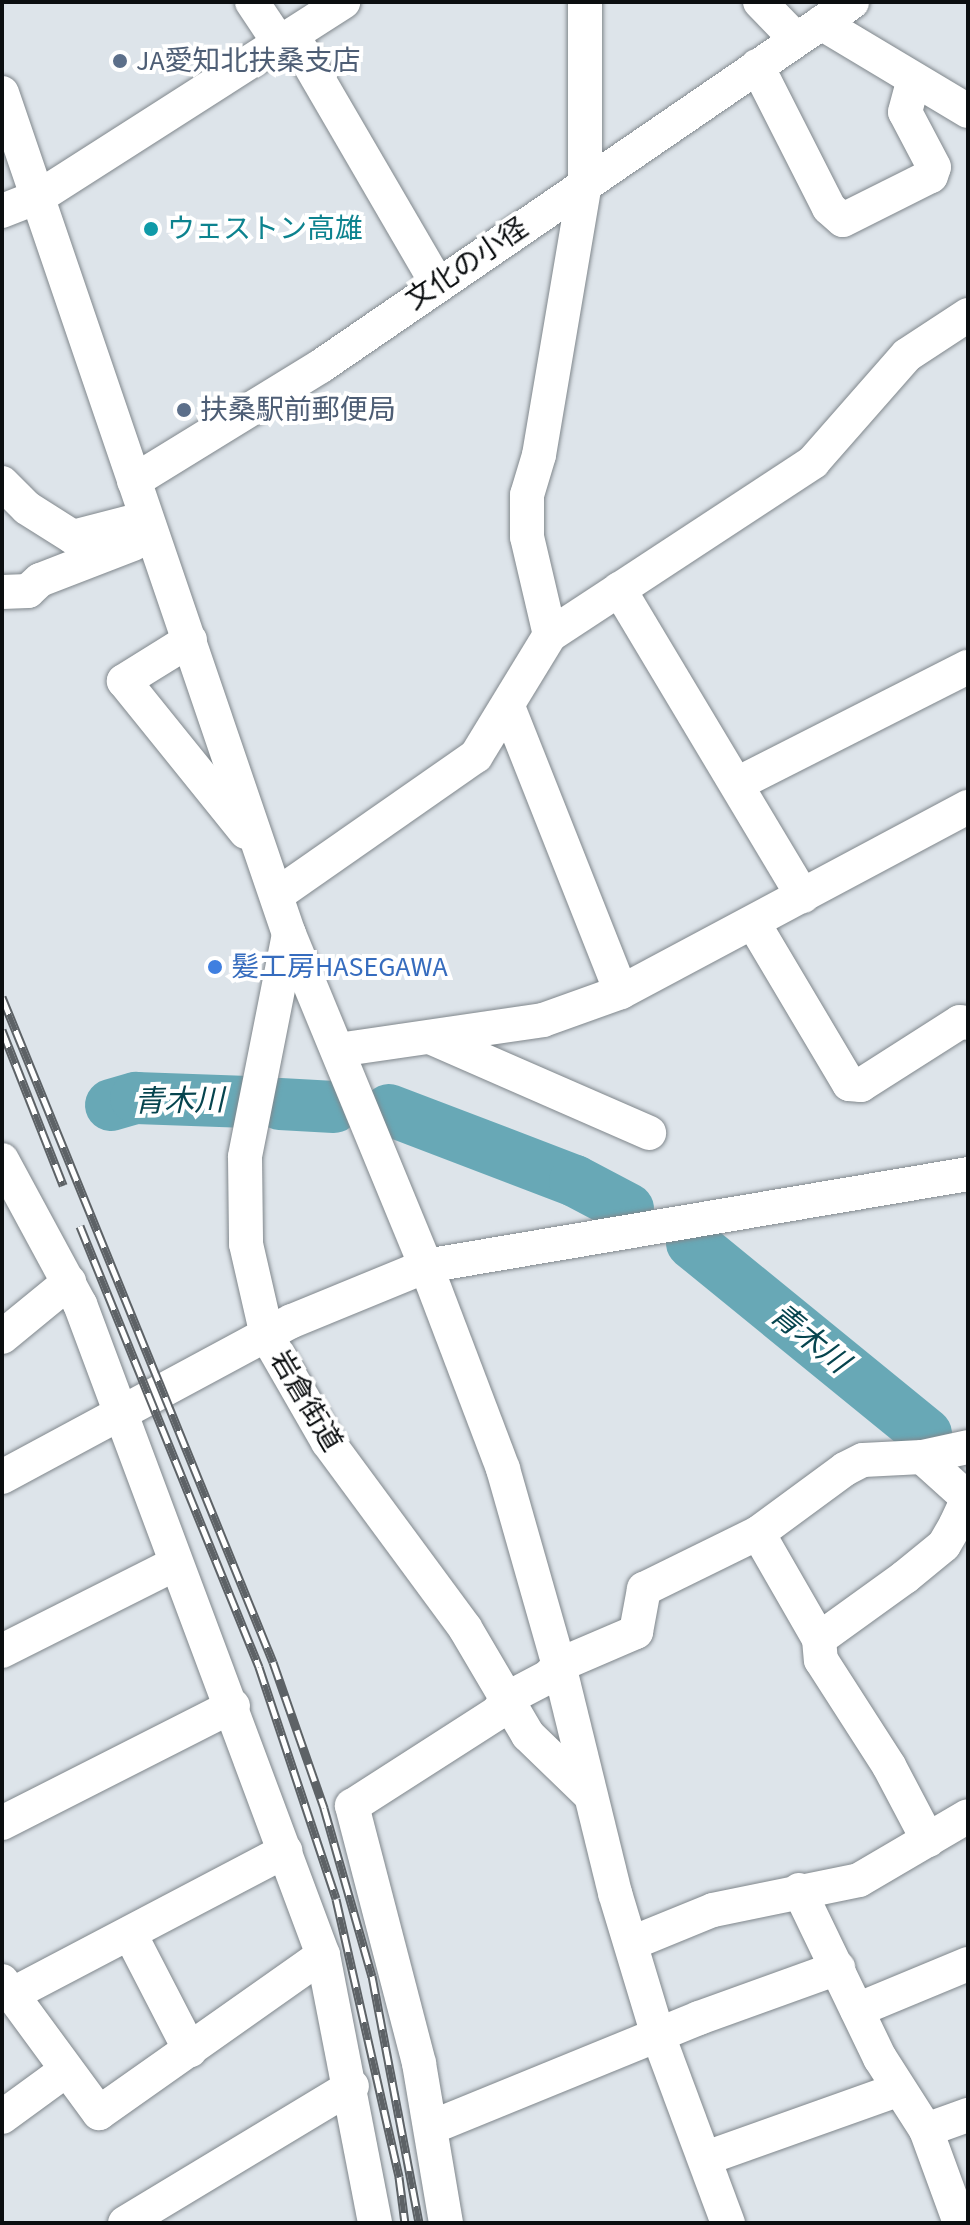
<!DOCTYPE html>
<html>
<head>
<meta charset="utf-8">
<style>
  body { margin:0 }
  #map { position:relative; width:970px; height:2225px; overflow:hidden; background:#dde4ea; font-family:"Source Sans 3","Noto Sans JP",sans-serif }
  div>[style] { position:absolute }
  .river>* { height:52px; margin:-26px; padding:0 26px; transform-origin:26px; border-radius:26px; background:#68a8b6 }
  .roads { filter:drop-shadow(0 0 2px #80878c) drop-shadow(0 0 2px #80878c) }
  .minor>* { height:34px; margin:-17px; padding:0 17px; transform-origin:17px; border-radius:17px; background:#fff }
  .rail>* { height:9px; margin-top:-4.5px; transform-origin:0; background:repeating-linear-gradient(90deg,#fff 0 18px,#5d6266 0 36px); box-sizing:border-box; border-block:2px solid #5d6266 }
  .dots>* { width:22px; height:22px; translate:-50% -50%; box-sizing:border-box; border:4px solid #fff; border-radius:50% }
  span { translate:-50% -50%; white-space:nowrap; text-align:center; line-height:1.15; -webkit-text-stroke:8px #fff; paint-order:stroke }
  .service-label { font-size:28px; color:#4e5e75 }
  .left { translate:0 -50%; text-align:left }
  .culture-label { font-size:28px; color:#0d838f }
  .street-label { font-size:28px; color:#0b0e10 }
  .shop-label { font-size:28px; color:#366cbe }
  .water-label { font-size:30px; color:#06444e; font-style:italic }
  .frame { position:absolute; inset:0; border:4px solid #0b0e10; pointer-events:none }
</style>
</head>
<body>
<div id="map">
  <div class="river">
    <i style="left:280px;top:1104px;width:54px;rotate:3.2deg"></i>
    <i style="left:111px;top:1105px;width:26px;rotate:-16deg"></i>
    <i style="left:136px;top:1098px;width:112px;rotate:2deg"></i>
    <i style="left:389px;top:1110px;width:199px;rotate:20.9deg"></i>
    <i style="left:575px;top:1181px;width:60px;rotate:27.8deg"></i>
    <i style="left:692px;top:1243px;width:302px;rotate:39.2deg"></i>
  </div>
  <div class="roads">
    <div class="minor">
      <i style="left:252px;top:2px;width:50px;rotate:56.3deg"></i>
      <i style="left:760px;top:2px;width:52px;rotate:45.8deg"></i>
      <i style="left:821px;top:23px;width:171px;rotate:30.9deg"></i>
      <i style="left:293px;top:36px;width:286px;rotate:59.8deg"></i>
      <i style="left:757px;top:66px;width:159px;rotate:63.1deg"></i>
      <i style="left:829px;top:208px;width:18px;rotate:41deg"></i>
      <i style="left:843px;top:220px;width:98px;rotate:-26.6deg"></i>
      <i style="left:931px;top:176px;width:9px;rotate:-72deg"></i>
      <i style="left:934px;top:167px;width:62px;rotate:-117.8deg"></i>
      <i style="left:905px;top:112px;width:34px;rotate:-75deg"></i>
      <i style="left:2px;top:93px;width:889px;rotate:71.16deg"></i>
      <i style="left:289px;top:934px;width:359px;rotate:67.6deg"></i>
      <i style="left:426px;top:1266px;width:217px;rotate:69.2deg"></i>
      <i style="left:503px;top:1469px;width:204px;rotate:74.1deg"></i>
      <i style="left:559px;top:1665px;width:235px;rotate:76.2deg"></i>
      <i style="left:615px;top:1893px;width:148px;rotate:73.2deg"></i>
      <i style="left:658px;top:2035px;width:201px;rotate:69.6deg"></i>
      <i style="left:2px;top:211px;width:41px;rotate:-21.5deg"></i>
      <i style="left:40px;top:196px;width:360px;rotate:-32.6deg"></i>
      <i style="left:134px;top:481px;width:220px;rotate:-31.6deg"></i>
      <i style="left:321px;top:366px;width:644px;rotate:-34.43deg"></i>
      <i style="left:2px;top:483px;width:35px;rotate:45deg"></i>
      <i style="left:27px;top:508px;width:54px;rotate:32.2deg"></i>
      <i style="left:73px;top:537px;width:75px;rotate:-14.6deg"></i>
      <i style="left:619px;top:589px;width:358px;rotate:59.1deg"></i>
      <i style="left:2px;top:592px;width:26px;rotate:-2deg"></i>
      <i style="left:28px;top:591px;width:16px;rotate:-43deg"></i>
      <i style="left:40px;top:580px;width:100px;rotate:-21.2deg"></i>
      <i style="left:550px;top:635px;width:101px;rotate:-103.2deg"></i>
      <i style="left:527px;top:537px;width:42px;rotate:-90deg"></i>
      <i style="left:527px;top:495px;width:42px;rotate:-73.3deg"></i>
      <i style="left:539px;top:455px;width:275px;rotate:-80.4deg"></i>
      <i style="left:585px;top:184px;width:182px;rotate:-90deg"></i>
      <i style="left:190px;top:640px;width:78px;rotate:148.2deg"></i>
      <i style="left:124px;top:681px;width:194px;rotate:51.1deg"></i>
      <i style="left:509px;top:709px;width:304px;rotate:68.4deg"></i>
      <i style="left:739px;top:783px;width:257px;rotate:-26.9deg"></i>
      <i style="left:278px;top:894px;width:241px;rotate:-34.9deg"></i>
      <i style="left:476px;top:756px;width:142px;rotate:-58.6deg"></i>
      <i style="left:550px;top:635px;width:315px;rotate:-33.3deg"></i>
      <i style="left:813px;top:462px;width:142px;rotate:-48.7deg"></i>
      <i style="left:907px;top:355px;width:73px;rotate:-33.3deg"></i>
      <i style="left:754px;top:924px;width:186px;rotate:59.3deg"></i>
      <i style="left:849px;top:1084px;width:12px;rotate:5deg"></i>
      <i style="left:861px;top:1085px;width:117px;rotate:-32.5deg"></i>
      <i style="left:960px;top:1022px;width:8px;rotate:7deg"></i>
      <i style="left:289px;top:934px;width:227px;rotate:101.2deg"></i>
      <i style="left:245px;top:1157px;width:87px;rotate:89.3deg"></i>
      <i style="left:246px;top:1244px;width:94px;rotate:77.1deg"></i>
      <i style="left:267px;top:1336px;width:122px;rotate:60.1deg"></i>
      <i style="left:328px;top:1442px;width:231px;rotate:53.6deg"></i>
      <i style="left:465px;top:1628px;width:124px;rotate:59.5deg"></i>
      <i style="left:528px;top:1735px;width:82px;rotate:44deg"></i>
      <i style="left:432px;top:1038px;width:237px;rotate:23.6deg"></i>
      <i style="left:338px;top:1050px;width:207px;rotate:-8.3deg"></i>
      <i style="left:543px;top:1020px;width:83px;rotate:-19.7deg"></i>
      <i style="left:621px;top:992px;width:393px;rotate:-28.1deg"></i>
      <i style="left:2px;top:1160px;width:164px;rotate:61.6deg"></i>
      <i style="left:80px;top:1304px;width:695px;rotate:69.53deg"></i>
      <i style="left:323px;top:1955px;width:273px;rotate:79deg"></i>
      <i style="left:2px;top:1337px;width:87px;rotate:-39.4deg"></i>
      <i style="left:2px;top:1477px;width:329px;rotate:-28.3deg"></i>
      <i style="left:292px;top:1321px;width:145px;rotate:-22.3deg"></i>
      <i style="left:426px;top:1266px;width:550px;rotate:-9.63deg"></i>
      <i style="left:758px;top:1533px;width:122px;rotate:60.1deg"></i>
      <i style="left:819px;top:1639px;width:106px;rotate:-35.8deg"></i>
      <i style="left:905px;top:1577px;width:50px;rotate:-39.4deg"></i>
      <i style="left:944px;top:1545px;width:24px;rotate:-60deg"></i>
      <i style="left:956px;top:1524px;width:21px;rotate:-65deg"></i>
      <i style="left:965px;top:1505px;width:11px;rotate:-100deg"></i>
      <i style="left:963px;top:1494px;width:55px;rotate:-137.9deg"></i>
      <i style="left:819px;top:1639px;width:21px;rotate:85deg"></i>
      <i style="left:821px;top:1660px;width:126px;rotate:57.3deg"></i>
      <i style="left:889px;top:1766px;width:84px;rotate:62.2deg"></i>
      <i style="left:2px;top:1651px;width:191px;rotate:-26.7deg"></i>
      <i style="left:2px;top:1823px;width:259px;rotate:-26.9deg"></i>
      <i style="left:799px;top:1890px;width:187px;rotate:64.3deg"></i>
      <i style="left:880px;top:2058px;width:85px;rotate:57.4deg"></i>
      <i style="left:926px;top:2130px;width:99px;rotate:69.9deg"></i>
      <i style="left:130px;top:1934px;width:131px;rotate:62.7deg"></i>
      <i style="left:632px;top:1943px;width:87px;rotate:-22.2deg"></i>
      <i style="left:713px;top:1910px;width:149px;rotate:-11.6deg"></i>
      <i style="left:859px;top:1880px;width:126px;rotate:-30.4deg"></i>
      <i style="left:2px;top:1981px;width:164px;rotate:53.7deg"></i>
      <i style="left:99px;top:2113px;width:274px;rotate:-35.2deg"></i>
      <i style="left:11px;top:1995px;width:310px;rotate:-27.7deg"></i>
      <i style="left:857px;top:2010px;width:120px;rotate:-22.5deg"></i>
      <i style="left:2px;top:2117px;width:78px;rotate:-36.1deg"></i>
      <i style="left:432px;top:2127px;width:288px;rotate:-22.2deg"></i>
      <i style="left:699px;top:2018px;width:148px;rotate:-19.8deg"></i>
      <i style="left:926px;top:2130px;width:45px;rotate:-19.7deg"></i>
      <i style="left:706px;top:2158px;width:203px;rotate:-19.6deg"></i>
      <i style="left:125px;top:2223px;width:265px;rotate:-31.1deg"></i>
      <i style="left:446px;top:2223px;width:162px;rotate:-99.6deg"></i>
      <i style="left:419px;top:2063px;width:266px;rotate:-104.6deg"></i>
      <i style="left:352px;top:1806px;width:172px;rotate:-32.7deg"></i>
      <i style="left:497px;top:1713px;width:19px;rotate:-54deg"></i>
      <i style="left:508px;top:1698px;width:45px;rotate:-27.7deg"></i>
      <i style="left:548px;top:1677px;width:16px;rotate:-47deg"></i>
      <i style="left:559px;top:1665px;width:84px;rotate:-23.2deg"></i>
      <i style="left:636px;top:1632px;width:44px;rotate:-79.5deg"></i>
      <i style="left:644px;top:1589px;width:127px;rotate:-26.2deg"></i>
      <i style="left:758px;top:1533px;width:108px;rotate:-36.3deg"></i>
      <i style="left:845px;top:1469px;width:20px;rotate:-27deg"></i>
      <i style="left:863px;top:1460px;width:59px;rotate:-2.9deg"></i>
      <i style="left:922px;top:1457px;width:47px;rotate:-12.3deg"></i>
    </div>
  </div>
  <div class="rail">
    <i style="left:2px;top:997px;width:718px;rotate:67.83deg"></i>
    <i style="left:273px;top:1662px;width:155px;rotate:70.7deg"></i>
    <i style="left:324px;top:1808px;width:175px;rotate:74.1deg"></i>
    <i style="left:372px;top:1976px;width:251px;rotate:79.2deg"></i>
    <i style="left:2px;top:1030px;width:167px;rotate:68.5deg"></i>
    <i style="left:80px;top:1226px;width:476px;rotate:67.9deg"></i>
    <i style="left:259px;top:1667px;width:244px;rotate:71.6deg"></i>
    <i style="left:336px;top:1899px;width:285px;rotate:77.2deg"></i>
    <i style="left:399px;top:2177px;width:46px;rotate:82.6deg"></i>
  </div>
  <div class="dots">
    <i style="left:120px;top:61px;background:#5c6f8a"></i>
    <i style="left:151px;top:229px;background:#0f9aa8"></i>
    <i style="left:184px;top:410px;background:#5c6f8a"></i>
    <i style="left:215px;top:967px;background:#3f7fe0"></i>
  </div>
  <div class="service-label">
    <span class="left" style="left:136px;top:61px">JA愛知北扶桑支店</span>
    <span class="left" style="left:200px;top:410px">扶桑駅前郵便局</span>
  </div>
  <div class="culture-label">
    <span class="left" style="left:167px;top:229px">ウェストン高雄</span>
  </div>
  <div class="street-label">
    <span style="left:467px;top:264px;rotate:-34deg">文化の小径</span>
    <span style="left:306px;top:1401px;rotate:59deg">岩倉街道</span>
  </div>
  <div class="shop-label">
    <span class="left" style="left:231px;top:967px">髪工房HASEGAWA</span>
  </div>
  <div class="water-label">
    <span style="left:179px;top:1102px;rotate:-1deg">青木川</span>
    <span style="left:809px;top:1339px;rotate:39deg">青木川</span>
  </div>
  <div class="frame"></div>
</div>
</body>
</html>
